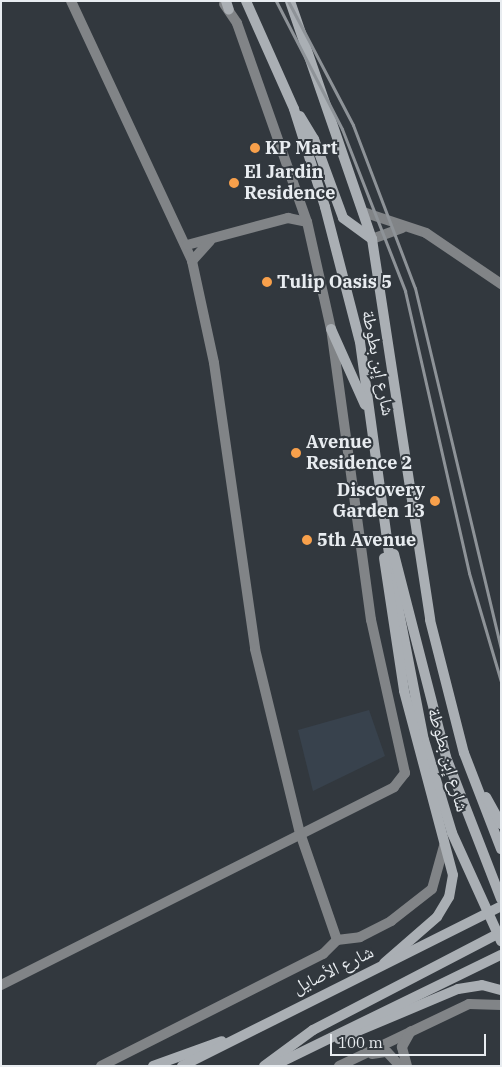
<!DOCTYPE html>
<html>
<head>
<meta charset="utf-8">
<style>
  body { margin:0 }
  #map { position:relative; width:502px; height:1067px; overflow:hidden; background:#32383e; font-family:"IBM Plex Serif","Noto Naskh Arabic",serif }
  div>[style] { position:absolute }
  .built>* { inset:0; background:#38424d }
  .street>* { height:10px; margin:-5px; padding:0 5px; transform-origin:5px; border-radius:5px; background:#818487 }
  .secondary>* { height:10px; margin:-5px; padding:0 5px; transform-origin:5px; border-radius:5px; background:#aaafb4 }
  .rail>* { height:3px; margin:-1.5px; padding:0 1.5px; transform-origin:1.5px; border-radius:1.5px; background:#8e9398 }
  .dots>* { width:14px; height:14px; translate:-50% -50%; box-sizing:border-box; border:2px solid #32383e; border-radius:50% }
  span { translate:-50% -50%; white-space:nowrap; text-align:center; line-height:1.15; -webkit-text-stroke:4px #32383e; paint-order:stroke }
  .poi-label { font-size:18px; color:#e8ecf0; font-weight:700 }
  .left { translate:0 -50%; text-align:left }
  .right { translate:-100% -50%; text-align:right }
  .street-label { font-size:18px; color:#e8ecf0 }
  .frame { position:absolute; inset:0; border:2px solid #e8ecf0; pointer-events:none }
  .scale { position:absolute; left:330px; top:1034px; width:156px; height:22px; box-sizing:border-box; border:2px solid #e8ecf0; border-top:0; padding-left:6px; font-size:15px; line-height:18px; white-space:nowrap; color:#e8ecf0; -webkit-text-stroke:4px #32383e; paint-order:stroke }
</style>
</head>
<body>
<div id="map">
  <div class="built">
    <i style="clip-path:polygon(369px 710px,385px 756px,313px 791px,298px 730px)"></i>
  </div>
  <div class="street">
    <i style="left:71px;top:1px;width:287px;rotate:65deg"></i>
    <i style="left:192px;top:261px;width:104px;rotate:77.8deg"></i>
    <i style="left:214px;top:363px;width:289px;rotate:81.8deg"></i>
    <i style="left:255px;top:649px;width:189px;rotate:76.3deg"></i>
    <i style="left:300px;top:833px;width:113px;rotate:70.9deg"></i>
    <i style="left:363px;top:212px;width:66px;rotate:18.4deg"></i>
    <i style="left:426px;top:233px;width:91px;rotate:34.2deg"></i>
    <i style="left:372px;top:239px;width:32px;rotate:-20deg"></i>
    <i style="left:187px;top:245px;width:105px;rotate:-15deg"></i>
    <i style="left:288px;top:218px;width:19px;rotate:12deg"></i>
    <i style="left:192px;top:261px;width:27px;rotate:-48deg"></i>
    <i style="left:1px;top:985px;width:440px;rotate:-26.7deg"></i>
    <i style="left:394px;top:787px;width:18px;rotate:-52deg"></i>
    <i style="left:405px;top:773px;width:157px;rotate:-102.5deg"></i>
    <i style="left:371px;top:620px;width:294px;rotate:-97.8deg"></i>
    <i style="left:331px;top:329px;width:110px;rotate:-102.6deg"></i>
    <i style="left:307px;top:222px;width:211px;rotate:-109.4deg"></i>
    <i style="left:237px;top:23px;width:23px;rotate:-124deg"></i>
    <i style="left:372px;top:1054px;width:15px;rotate:-8deg"></i>
    <i style="left:387px;top:1052px;width:19px;rotate:47deg"></i>
    <i style="left:101px;top:1066px;width:249px;rotate:-26.8deg"></i>
    <i style="left:323px;top:954px;width:20px;rotate:-45deg"></i>
    <i style="left:337px;top:940px;width:23px;rotate:-7deg"></i>
    <i style="left:360px;top:937px;width:35px;rotate:-27deg"></i>
    <i style="left:391px;top:921px;width:52px;rotate:-38deg"></i>
    <i style="left:432px;top:889px;width:45px;rotate:-74.4deg"></i>
    <i style="left:339px;top:1066px;width:144px;rotate:-25.5deg"></i>
    <i style="left:469px;top:1004px;width:32px;rotate:2deg"></i>
    <i style="left:407px;top:1066px;width:20px;rotate:-105deg"></i>
    <i style="left:402px;top:1047px;width:18px;rotate:-61deg"></i>
  </div>
  <div class="secondary">
    <i style="left:226px;top:1px;width:9px;rotate:72deg"></i>
    <i style="left:246px;top:1px;width:118px;rotate:66deg"></i>
    <i style="left:294px;top:109px;width:103px;rotate:72.4deg"></i>
    <i style="left:325px;top:207px;width:139px;rotate:75.5deg"></i>
    <i style="left:360px;top:342px;width:236px;rotate:82.2deg"></i>
    <i style="left:392px;top:576px;width:167px;rotate:79deg"></i>
    <i style="left:424px;top:740px;width:97px;rotate:73.2deg"></i>
    <i style="left:452px;top:833px;width:119px;rotate:65.6deg"></i>
    <i style="left:290px;top:1px;width:252px;rotate:71deg"></i>
    <i style="left:372px;top:239px;width:385px;rotate:81.3deg"></i>
    <i style="left:430px;top:620px;width:137px;rotate:75.7deg"></i>
    <i style="left:464px;top:753px;width:103px;rotate:68.9deg"></i>
    <i style="left:300px;top:116px;width:27px;rotate:59deg"></i>
    <i style="left:314px;top:139px;width:84px;rotate:69.8deg"></i>
    <i style="left:343px;top:218px;width:36px;rotate:36deg"></i>
    <i style="left:331px;top:329px;width:83px;rotate:65.9deg"></i>
    <i style="left:394px;top:554px;width:210px;rotate:75.6deg"></i>
    <i style="left:446px;top:757px;width:152px;rotate:68.8deg"></i>
    <i style="left:384px;top:558px;width:134px;rotate:81.4deg"></i>
    <i style="left:404px;top:691px;width:190px;rotate:75.1deg"></i>
    <i style="left:453px;top:875px;width:22px;rotate:100deg"></i>
    <i style="left:449px;top:897px;width:23px;rotate:121deg"></i>
    <i style="left:437px;top:917px;width:70px;rotate:139deg"></i>
    <i style="left:486px;top:797px;width:31px;rotate:61deg"></i>
    <i style="left:339px;top:1039px;width:129px;rotate:-22.8deg"></i>
    <i style="left:458px;top:989px;width:24px;rotate:-9deg"></i>
    <i style="left:482px;top:985px;width:20px;rotate:15deg"></i>
    <i style="left:153px;top:1066px;width:73px;rotate:-19.9deg"></i>
    <i style="left:182px;top:1066px;width:357px;rotate:-26.6deg"></i>
    <i style="left:264px;top:1066px;width:61px;rotate:-36.3deg"></i>
    <i style="left:313px;top:1030px;width:212px;rotate:-27.5deg"></i>
    <i style="left:273px;top:1066px;width:254px;rotate:-26deg"></i>
  </div>
  <div class="rail">
    <i style="left:276px;top:1px;width:144px;rotate:62.7deg"></i>
    <i style="left:342px;top:129px;width:174px;rotate:68.7deg"></i>
    <i style="left:405px;top:291px;width:289px;rotate:77.2deg"></i>
    <i style="left:469px;top:573px;width:114px;rotate:73.6deg"></i>
    <i style="left:288px;top:1px;width:140px;rotate:62.3deg"></i>
    <i style="left:353px;top:125px;width:174px;rotate:69.2deg"></i>
    <i style="left:415px;top:288px;width:371px;rotate:76.6deg"></i>
  </div>
  <div class="dots">
    <i style="left:255px;top:148px;background:#f8a04b"></i>
    <i style="left:234px;top:183px;background:#f8a04b"></i>
    <i style="left:267px;top:282px;background:#f8a04b"></i>
    <i style="left:296px;top:453px;background:#f8a04b"></i>
    <i style="left:435px;top:501px;background:#f8a04b"></i>
    <i style="left:307px;top:540px;background:#f8a04b"></i>
  </div>
  <div class="poi-label">
    <span class="left" style="left:265px;top:148px">KP Mart</span>
    <span class="left" style="left:244px;top:183px">El Jardin<br>Residence</span>
    <span class="left" style="left:277px;top:282px">Tulip Oasis 5</span>
    <span class="left" style="left:306px;top:453px">Avenue<br>Residence 2</span>
    <span class="right" style="left:425px;top:501px">Discovery<br>Garden 13</span>
    <span class="left" style="left:317px;top:540px">5th Avenue</span>
  </div>
  <div class="street-label">
    <span style="left:378px;top:363px;rotate:79deg">شارع إبن بطوطة</span>
    <span style="left:448px;top:760px;rotate:74deg">شارع إبن بطوطة</span>
    <span style="left:333px;top:970px;rotate:-26deg">شارع الأصايل</span>
  </div>
  <div class="frame"></div>
  <div class="scale">100 m</div>
</div>
</body>
</html>
